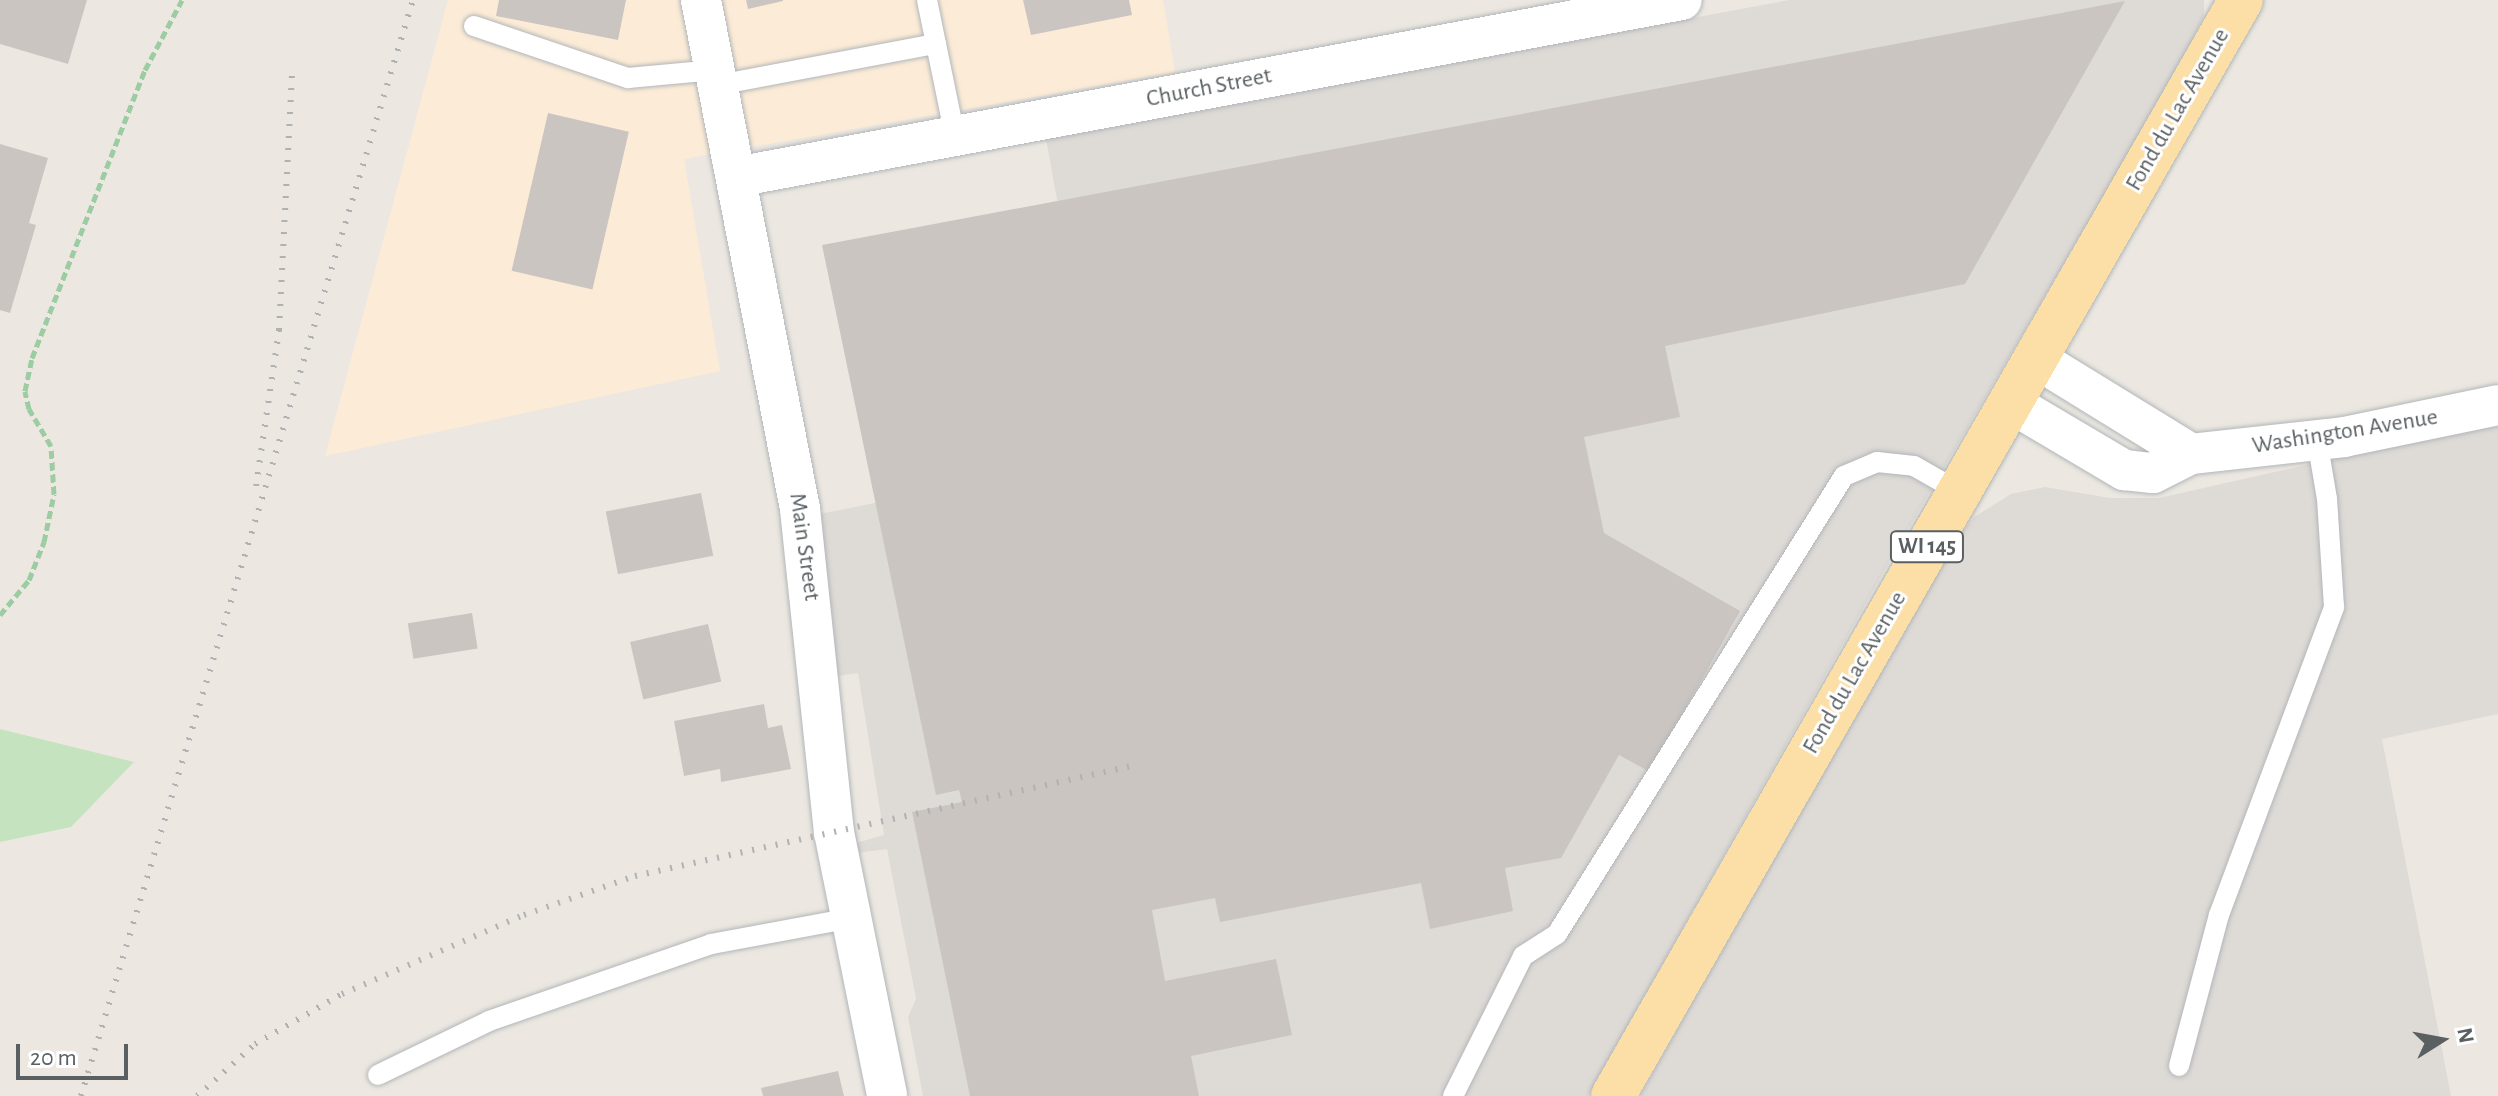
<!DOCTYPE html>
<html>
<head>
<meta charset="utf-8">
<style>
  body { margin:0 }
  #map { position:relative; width:2498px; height:1096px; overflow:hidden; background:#ece8e1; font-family:"Alegreya Sans",sans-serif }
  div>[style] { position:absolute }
  .commercial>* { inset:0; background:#fcecd7 }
  .industrial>* { inset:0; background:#dedad6 }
  .green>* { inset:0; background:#c5e3be }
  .building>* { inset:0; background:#cac5c1; transform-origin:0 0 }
  .path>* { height:5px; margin-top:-2.5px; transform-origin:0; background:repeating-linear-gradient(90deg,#9ccca1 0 8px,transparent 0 12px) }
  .roads { filter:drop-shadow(0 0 2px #b2b6b9) drop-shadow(0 0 2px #b2b6b9) }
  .service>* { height:20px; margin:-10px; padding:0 10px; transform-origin:10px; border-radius:10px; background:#fff }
  .minor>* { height:40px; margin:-20px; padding:0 20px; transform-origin:20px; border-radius:20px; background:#fff }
  .primary>* { height:44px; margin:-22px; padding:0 22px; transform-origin:22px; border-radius:22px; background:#fcdea7 }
  .rail>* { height:6px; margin-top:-3px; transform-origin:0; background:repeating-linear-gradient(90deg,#b0b1b2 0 2px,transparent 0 12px) }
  span { translate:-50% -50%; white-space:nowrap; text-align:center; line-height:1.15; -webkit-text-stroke:6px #fff; paint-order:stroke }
  .shield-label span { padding:2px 6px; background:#fff; border:2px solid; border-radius:6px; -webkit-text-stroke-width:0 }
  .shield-label { font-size:22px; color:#5a5f62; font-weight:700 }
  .street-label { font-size:24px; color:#5a5f62 }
  .north { position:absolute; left:2402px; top:1000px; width:80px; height:80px; -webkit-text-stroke:6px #fff; paint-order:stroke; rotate:79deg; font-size:22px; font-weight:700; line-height:32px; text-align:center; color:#5a5f62 }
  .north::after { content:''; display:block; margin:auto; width:28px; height:36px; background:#5a5f62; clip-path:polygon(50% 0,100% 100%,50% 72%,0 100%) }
  .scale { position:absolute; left:16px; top:1044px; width:112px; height:36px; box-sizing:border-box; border:4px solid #5a5f62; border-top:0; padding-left:10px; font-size:24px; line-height:28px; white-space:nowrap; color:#5a5f62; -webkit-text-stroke:6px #fff; paint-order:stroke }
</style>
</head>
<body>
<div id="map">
  <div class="commercial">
    <i style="clip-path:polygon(448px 0,1163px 0,1175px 72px,684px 159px,720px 371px,325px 456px)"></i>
  </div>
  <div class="industrial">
    <i style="clip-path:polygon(1789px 0,2204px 0,2204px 16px,2177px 70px,1897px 548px,1588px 1096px,923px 1096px,908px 1017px,916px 999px,887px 849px,857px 853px,856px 843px,884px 835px,858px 673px,838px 676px,820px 514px,1104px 457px,1046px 139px)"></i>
    <i style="clip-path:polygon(2498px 422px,2498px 714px,2382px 739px,2451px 1096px,1640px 1096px,1939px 562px,1974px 517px,2011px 494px,2045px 487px,2110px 498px,2159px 498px)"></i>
  </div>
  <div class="green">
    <i style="clip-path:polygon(0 729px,134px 762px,71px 827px,0 842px)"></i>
  </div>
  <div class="building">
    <i style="clip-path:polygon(0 0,87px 0,68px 64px,0 44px)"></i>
    <i style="clip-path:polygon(499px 0,626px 0,618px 40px,496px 16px)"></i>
    <i style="clip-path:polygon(746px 0,783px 0,783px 1px,748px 9px)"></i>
    <i style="clip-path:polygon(1023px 0,1129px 0,1132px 15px,1031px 35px)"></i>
    <i style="clip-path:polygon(2125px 1px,1965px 284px,1665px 346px,1680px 417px,1584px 437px,1604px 533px,1740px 611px,1650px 772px,1619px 755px,1561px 858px,1505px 868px,1513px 911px,1430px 929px,1421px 883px,1220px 922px,1215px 898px,1152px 910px,1165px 981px,1276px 959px,1292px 1035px,1191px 1056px,1199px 1096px,970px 1096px,912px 812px,962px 802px,959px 790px,936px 795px,822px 245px)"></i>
    <i style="left:548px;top:113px;width:83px;height:162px;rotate:13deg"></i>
    <i style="clip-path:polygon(0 144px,48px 158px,29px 223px,36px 225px,10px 313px,0 310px)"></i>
    <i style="left:701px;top:493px;width:64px;height:97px;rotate:79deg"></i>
    <i style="left:472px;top:613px;width:36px;height:65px;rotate:81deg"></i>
    <i style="left:708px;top:624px;width:59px;height:80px;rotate:77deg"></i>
    <i style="clip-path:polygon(764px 704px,768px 728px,782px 725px,791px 769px,721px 782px,720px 769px,684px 776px,674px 721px)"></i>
    <i style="clip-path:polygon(838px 1071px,844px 1096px,763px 1096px,761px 1088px)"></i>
  </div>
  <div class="path">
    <i style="left:0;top:615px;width:45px;rotate:-50.4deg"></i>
    <i style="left:29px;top:580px;width:41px;rotate:-68.5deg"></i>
    <i style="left:44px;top:542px;width:49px;rotate:-78.2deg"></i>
    <i style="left:54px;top:494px;width:48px;rotate:-93.6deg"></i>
    <i style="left:51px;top:446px;width:43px;rotate:-120.7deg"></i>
    <i style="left:29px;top:409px;width:18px;rotate:-103deg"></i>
    <i style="left:25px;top:391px;width:34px;rotate:-78deg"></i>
    <i style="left:32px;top:358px;width:309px;rotate:-68.6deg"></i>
    <i style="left:145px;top:70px;width:79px;rotate:-62.1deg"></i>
  </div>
  <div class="roads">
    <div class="service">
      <i style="left:927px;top:0;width:139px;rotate:78.4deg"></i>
      <i style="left:474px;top:26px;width:163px;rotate:18.7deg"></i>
      <i style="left:628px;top:78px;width:87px;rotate:-5.3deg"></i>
      <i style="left:718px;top:85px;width:222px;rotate:-10.7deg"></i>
      <i style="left:2179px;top:1066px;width:156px;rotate:-75.2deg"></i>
      <i style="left:2219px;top:915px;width:329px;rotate:-69.5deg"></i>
      <i style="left:2334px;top:607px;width:108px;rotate:-93.7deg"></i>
      <i style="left:2327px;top:499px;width:60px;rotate:-99.6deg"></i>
      <i style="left:378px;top:1075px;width:123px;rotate:-25.9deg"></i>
      <i style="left:489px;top:1021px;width:235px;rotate:-19.1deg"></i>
      <i style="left:711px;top:944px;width:142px;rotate:-10.5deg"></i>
      <i style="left:1453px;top:1096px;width:157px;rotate:-63.4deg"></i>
      <i style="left:1523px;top:956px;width:40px;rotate:-32.9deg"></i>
      <i style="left:1557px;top:934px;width:540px;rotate:-57.93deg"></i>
      <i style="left:1844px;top:476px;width:36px;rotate:-23deg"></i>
      <i style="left:1877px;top:462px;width:37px;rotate:6deg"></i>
      <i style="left:1914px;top:466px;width:51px;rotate:29.6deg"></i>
    </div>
    <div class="minor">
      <i style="left:701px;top:0;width:519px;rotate:78.99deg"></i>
      <i style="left:800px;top:509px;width:325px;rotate:84deg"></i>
      <i style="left:834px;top:832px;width:269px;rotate:78.6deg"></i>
      <i style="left:736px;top:177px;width:962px;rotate:-10.6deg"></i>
      <i style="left:2035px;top:358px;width:183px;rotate:31.6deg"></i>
      <i style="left:2009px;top:402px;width:134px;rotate:30.6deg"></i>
      <i style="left:2124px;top:470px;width:29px;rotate:6deg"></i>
      <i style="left:2153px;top:473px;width:42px;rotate:-26.6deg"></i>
      <i style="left:2191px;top:454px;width:154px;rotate:-6.3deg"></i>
      <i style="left:2344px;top:437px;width:157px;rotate:-11.7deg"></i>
    </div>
    <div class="primary">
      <i style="left:1613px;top:1096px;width:1263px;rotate:-60.19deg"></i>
    </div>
  </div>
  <div class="rail">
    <i style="left:256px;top:486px;width:158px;rotate:-81.6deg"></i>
    <i style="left:279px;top:330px;width:260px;rotate:-87.1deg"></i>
    <i style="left:81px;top:1096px;width:1145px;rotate:-73.15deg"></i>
    <i style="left:197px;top:1096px;width:78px;rotate:-41.9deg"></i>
    <i style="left:255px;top:1044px;width:100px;rotate:-29.9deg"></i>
    <i style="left:342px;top:994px;width:198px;rotate:-23.5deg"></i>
    <i style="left:524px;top:915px;width:118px;rotate:-19.4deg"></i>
    <i style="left:635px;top:876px;width:509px;rotate:-12.48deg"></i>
  </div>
  <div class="shield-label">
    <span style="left:1927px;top:547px">WI 145</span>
  </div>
  <div class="street-label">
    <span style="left:1209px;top:88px;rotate:-11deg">Church Street</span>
    <span style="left:2178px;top:110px;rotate:-60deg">Fond du Lac Avenue</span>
    <span style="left:2345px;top:432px;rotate:-9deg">Washington Avenue</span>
    <span style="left:804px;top:547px;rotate:82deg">Main Street</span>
    <span style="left:1855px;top:673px;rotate:-60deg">Fond du Lac Avenue</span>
  </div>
  <div class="north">N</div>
  <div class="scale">20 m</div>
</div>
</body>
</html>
